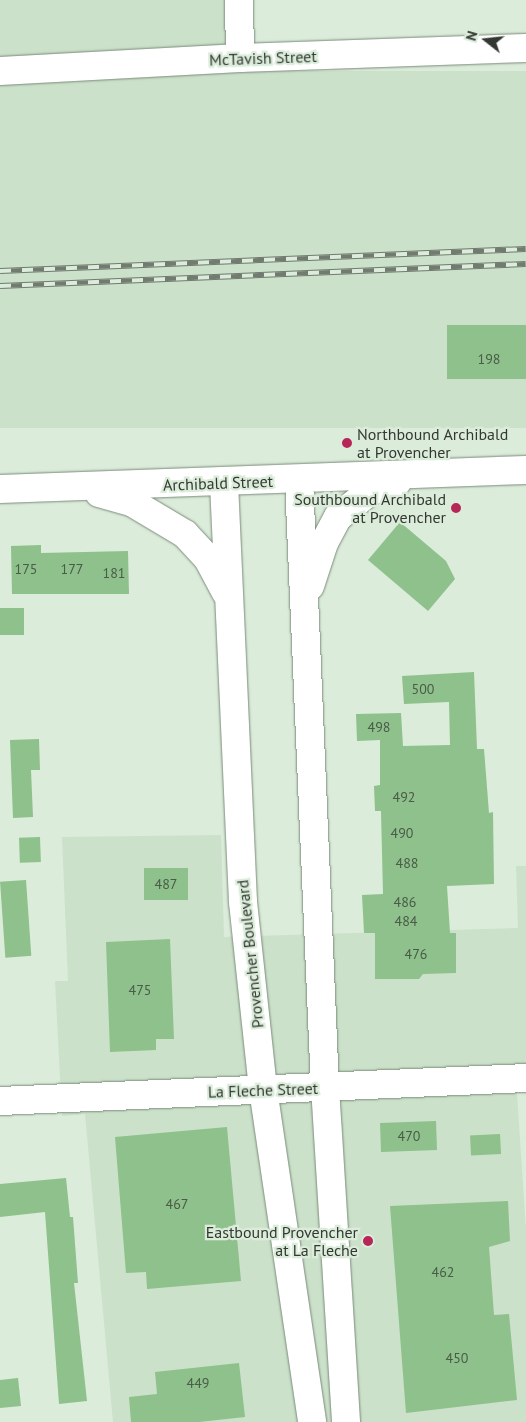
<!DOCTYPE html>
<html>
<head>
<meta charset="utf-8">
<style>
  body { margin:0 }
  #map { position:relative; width:526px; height:1422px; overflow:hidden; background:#dbecda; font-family:"PT Sans",sans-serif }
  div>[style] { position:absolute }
  .built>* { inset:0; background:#cbe1ca; transform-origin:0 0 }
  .building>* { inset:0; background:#8ec18b; transform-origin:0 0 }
  .roads { filter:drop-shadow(0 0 1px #7c8b7b) drop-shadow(0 0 1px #7c8b7b) }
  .minor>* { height:28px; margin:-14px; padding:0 14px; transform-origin:14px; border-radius:14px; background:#fff }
  .major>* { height:28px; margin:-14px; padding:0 14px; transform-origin:14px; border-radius:14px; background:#fff }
  .rail>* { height:5.5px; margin-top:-2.75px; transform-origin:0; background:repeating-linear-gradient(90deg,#dbecda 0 11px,#717b70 0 22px); box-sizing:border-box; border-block:1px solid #717b70 }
  .dots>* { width:14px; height:14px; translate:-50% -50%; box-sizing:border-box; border:2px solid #dbecda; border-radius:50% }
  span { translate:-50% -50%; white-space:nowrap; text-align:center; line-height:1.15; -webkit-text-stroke:4.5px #dbecda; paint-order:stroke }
  .number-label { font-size:14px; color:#4a5b48 }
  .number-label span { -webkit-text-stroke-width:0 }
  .street-label { font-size:16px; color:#333932 }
  .poi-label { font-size:16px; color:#333932 }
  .left { translate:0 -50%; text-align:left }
  .right { translate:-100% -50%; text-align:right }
  .north { position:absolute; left:461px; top:15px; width:50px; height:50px; -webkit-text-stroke:4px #dbecda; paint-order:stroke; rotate:286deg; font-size:14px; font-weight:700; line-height:20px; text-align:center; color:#333932 }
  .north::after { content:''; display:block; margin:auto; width:18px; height:22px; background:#333932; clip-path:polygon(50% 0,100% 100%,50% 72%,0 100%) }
</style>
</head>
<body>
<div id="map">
  <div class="built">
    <i style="clip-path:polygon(0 0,239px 0,240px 58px,0 71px)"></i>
    <i style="left:526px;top:71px;width:357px;height:526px;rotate:90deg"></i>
    <i style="clip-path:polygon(221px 835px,224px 937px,518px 928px,516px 866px,526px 866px,526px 1064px,515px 1065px,526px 1229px,526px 1422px,113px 1422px,85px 1114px,62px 1116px,55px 981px,68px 981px,62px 837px)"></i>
  </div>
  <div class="building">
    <i style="left:526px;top:325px;width:54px;height:79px;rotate:90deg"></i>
    <i style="clip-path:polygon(400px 522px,446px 561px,455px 579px,428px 611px,368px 560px)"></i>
    <i style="clip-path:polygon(41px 545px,41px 553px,128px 551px,129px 594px,12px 594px,11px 546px)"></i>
    <i style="left:0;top:608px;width:24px;height:27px"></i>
    <i style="clip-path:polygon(474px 672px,477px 749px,484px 749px,489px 813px,493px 812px,494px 884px,447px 886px,450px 933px,456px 933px,456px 973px,423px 974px,419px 979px,375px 979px,375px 933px,364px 933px,362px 895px,383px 894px,381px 811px,375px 811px,374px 786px,380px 785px,380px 740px,357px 741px,356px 714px,401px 713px,403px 746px,450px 745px,449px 702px,404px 704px,402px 676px)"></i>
    <i style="clip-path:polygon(39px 739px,40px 770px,31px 770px,33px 817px,13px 818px,10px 740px)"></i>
    <i style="left:40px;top:837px;width:25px;height:21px;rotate:88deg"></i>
    <i style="left:188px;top:868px;width:32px;height:44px;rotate:90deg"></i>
    <i style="left:26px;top:880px;width:76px;height:26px;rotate:86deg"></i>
    <i style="clip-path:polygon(170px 939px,174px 1039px,156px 1039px,156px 1050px,110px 1052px,106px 942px)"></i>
    <i style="left:436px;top:1121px;width:29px;height:56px;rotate:88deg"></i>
    <i style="clip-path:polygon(227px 1127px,241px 1281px,147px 1289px,146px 1272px,126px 1273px,115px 1137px)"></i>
    <i style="left:500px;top:1134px;width:20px;height:30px;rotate:87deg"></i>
    <i style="clip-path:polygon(66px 1178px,70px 1217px,73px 1217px,78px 1283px,74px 1283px,87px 1401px,59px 1404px,45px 1212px,0 1217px,0 1184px)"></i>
    <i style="clip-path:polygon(508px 1201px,510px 1241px,489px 1247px,494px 1315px,509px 1314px,517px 1400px,406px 1413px,390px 1206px)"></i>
    <i style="clip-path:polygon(239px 1363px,245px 1417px,199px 1422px,131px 1422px,129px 1397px,157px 1394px,155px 1372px)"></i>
    <i style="clip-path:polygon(18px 1378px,21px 1406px,0 1408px,0 1380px)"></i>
  </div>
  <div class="roads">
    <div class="minor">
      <i style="left:239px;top:0;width:58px;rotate:89deg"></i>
      <i style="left:0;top:71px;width:240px;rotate:-3.1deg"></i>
      <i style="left:240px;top:58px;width:286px;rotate:-2deg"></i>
      <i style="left:0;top:1101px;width:527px;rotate:-2.5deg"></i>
    </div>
    <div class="major">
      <i style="left:299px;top:480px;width:608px;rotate:87.55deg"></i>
      <i style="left:325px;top:1087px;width:336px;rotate:86.4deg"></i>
      <i style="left:224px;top:483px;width:419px;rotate:87.4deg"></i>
      <i style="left:243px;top:902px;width:188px;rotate:83.9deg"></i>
      <i style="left:263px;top:1089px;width:337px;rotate:81.6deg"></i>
      <i style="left:0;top:489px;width:526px;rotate:-2.07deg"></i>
      <i style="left:99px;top:493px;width:35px;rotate:16deg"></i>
      <i style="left:133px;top:503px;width:61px;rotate:30.8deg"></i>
      <i style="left:185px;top:534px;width:34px;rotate:47deg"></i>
      <i style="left:208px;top:559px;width:38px;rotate:62deg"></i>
      <i style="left:310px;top:586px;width:45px;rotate:-72deg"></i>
      <i style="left:324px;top:543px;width:30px;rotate:-62deg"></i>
      <i style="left:338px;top:517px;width:40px;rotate:-39deg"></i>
      <i style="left:369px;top:492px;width:30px;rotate:-20deg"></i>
    </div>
  </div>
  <div class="rail">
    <i style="left:0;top:271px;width:526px;rotate:-2.4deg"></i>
    <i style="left:0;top:286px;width:526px;rotate:-2.4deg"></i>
  </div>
  <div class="dots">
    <i style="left:347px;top:443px;background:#b62757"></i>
    <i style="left:456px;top:508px;background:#b62757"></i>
    <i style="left:368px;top:1241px;background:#b62757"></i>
  </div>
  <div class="number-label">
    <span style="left:489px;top:359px">198</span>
    <span style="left:26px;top:569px">175</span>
    <span style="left:72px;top:569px">177</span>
    <span style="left:114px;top:573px">181</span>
    <span style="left:423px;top:689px">500</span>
    <span style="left:379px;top:727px">498</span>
    <span style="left:404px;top:797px">492</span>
    <span style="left:402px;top:833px">490</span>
    <span style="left:407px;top:863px">488</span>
    <span style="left:166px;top:884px">487</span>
    <span style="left:405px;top:902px">486</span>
    <span style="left:406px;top:921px">484</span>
    <span style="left:416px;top:954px">476</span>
    <span style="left:140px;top:990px">475</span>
    <span style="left:409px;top:1136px">470</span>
    <span style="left:177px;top:1204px">467</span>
    <span style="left:443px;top:1272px">462</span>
    <span style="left:457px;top:1358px">450</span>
    <span style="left:198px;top:1383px">449</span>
  </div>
  <div class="street-label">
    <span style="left:263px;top:58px;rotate:-2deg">McTavish Street</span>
    <span style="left:218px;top:483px;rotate:-2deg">Archibald Street</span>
    <span style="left:250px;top:954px;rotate:-96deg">Provencher Boulevard</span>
    <span style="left:263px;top:1090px;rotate:-2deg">La Fleche Street</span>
  </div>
  <div class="poi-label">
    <span class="left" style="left:357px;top:443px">Northbound Archibald<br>at Provencher</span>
    <span class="right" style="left:446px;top:508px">Southbound Archibald<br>at Provencher</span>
    <span class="right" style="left:358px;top:1241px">Eastbound Provencher<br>at La Fleche</span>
  </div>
  <div class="north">N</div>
</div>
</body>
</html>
